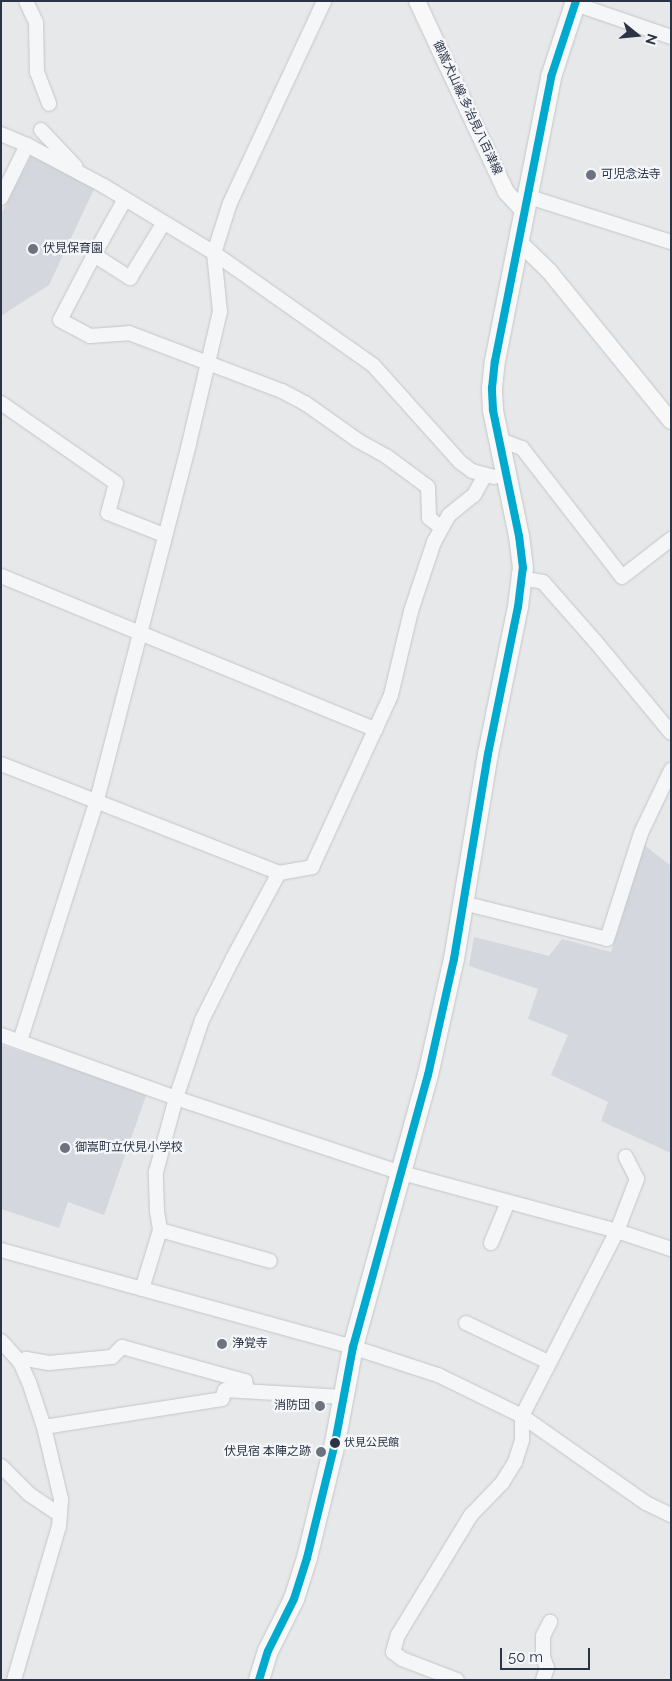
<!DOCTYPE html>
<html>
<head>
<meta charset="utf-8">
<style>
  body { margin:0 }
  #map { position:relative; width:672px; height:1681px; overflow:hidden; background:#e6e8ea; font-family:Raleway,"Noto Sans JP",sans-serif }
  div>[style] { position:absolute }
  .built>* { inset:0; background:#d4d7dd }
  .roads { filter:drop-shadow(0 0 1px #c4c6c8) drop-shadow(0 0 1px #c4c6c8) }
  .minor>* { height:14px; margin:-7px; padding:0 7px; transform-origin:7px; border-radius:7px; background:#f5f6f7 }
  .major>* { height:16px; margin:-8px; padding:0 8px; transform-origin:8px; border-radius:8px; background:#f8f8f8 }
  .highway>* { height:20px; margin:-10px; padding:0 10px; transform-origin:10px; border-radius:10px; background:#f8f8f8 }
  .bus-1>* { height:8px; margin:-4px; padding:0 4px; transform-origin:4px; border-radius:4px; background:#00a9ce }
  .dots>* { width:14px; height:14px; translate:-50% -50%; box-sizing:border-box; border:2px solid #f4f6f9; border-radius:50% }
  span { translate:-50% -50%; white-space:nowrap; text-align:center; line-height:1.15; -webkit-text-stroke:4.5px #f4f6f9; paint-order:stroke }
  .bus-label { font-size:11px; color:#2b3445 }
  .left { translate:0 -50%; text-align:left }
  .street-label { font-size:12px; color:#2b3445 }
  .poi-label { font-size:12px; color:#2b3445 }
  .right { translate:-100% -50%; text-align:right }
  .frame { position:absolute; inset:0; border:2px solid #2b3445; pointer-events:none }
  .north { position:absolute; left:612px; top:10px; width:50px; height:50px; -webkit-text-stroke:4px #f4f6f9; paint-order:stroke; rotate:107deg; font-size:14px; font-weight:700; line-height:20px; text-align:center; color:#2b3445 }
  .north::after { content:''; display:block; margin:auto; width:18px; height:22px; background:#2b3445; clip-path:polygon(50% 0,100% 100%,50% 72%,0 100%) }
  .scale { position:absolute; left:500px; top:1648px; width:90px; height:22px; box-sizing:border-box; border:2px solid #2b3445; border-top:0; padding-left:6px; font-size:15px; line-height:18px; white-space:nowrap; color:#2b3445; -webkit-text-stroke:4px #f4f6f9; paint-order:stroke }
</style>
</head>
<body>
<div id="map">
  <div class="built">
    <i style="clip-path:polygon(31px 156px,95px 187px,49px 285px,1px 316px,1px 214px)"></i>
    <i style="clip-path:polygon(644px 845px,671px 866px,671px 1153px,601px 1121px,608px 1102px,551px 1075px,568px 1035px,528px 1019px,538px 989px,469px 966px,474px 937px,549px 956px,562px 939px,611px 952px)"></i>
    <i style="clip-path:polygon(1px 1045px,147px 1093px,104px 1215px,68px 1202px,59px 1228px,1px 1209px)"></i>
  </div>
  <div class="roads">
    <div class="minor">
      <i style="left:26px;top:1px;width:23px;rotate:65deg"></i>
      <i style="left:36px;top:22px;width:50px;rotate:88.9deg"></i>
      <i style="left:37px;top:72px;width:34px;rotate:69deg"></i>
      <i style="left:575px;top:4px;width:102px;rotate:19deg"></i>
      <i style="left:41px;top:130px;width:50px;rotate:46.6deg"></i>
      <i style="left:1px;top:134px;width:28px;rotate:23deg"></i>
      <i style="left:27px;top:145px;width:87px;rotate:28deg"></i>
      <i style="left:104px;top:186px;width:129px;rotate:31.3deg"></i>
      <i style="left:214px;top:253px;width:194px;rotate:35.2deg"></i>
      <i style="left:373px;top:365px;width:130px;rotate:48.1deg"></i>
      <i style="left:460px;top:462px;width:15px;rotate:37deg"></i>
      <i style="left:472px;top:471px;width:23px;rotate:15deg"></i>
      <i style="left:526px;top:196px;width:152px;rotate:17.6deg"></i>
      <i style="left:1px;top:198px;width:59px;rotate:-63.9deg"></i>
      <i style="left:125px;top:199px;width:64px;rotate:119deg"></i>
      <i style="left:94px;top:255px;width:43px;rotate:32.6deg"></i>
      <i style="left:130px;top:278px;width:63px;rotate:-58.6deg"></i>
      <i style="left:94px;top:255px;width:73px;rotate:117.6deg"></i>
      <i style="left:60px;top:320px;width:34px;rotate:28deg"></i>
      <i style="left:90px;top:336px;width:39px;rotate:-4deg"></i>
      <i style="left:129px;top:333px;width:164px;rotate:20.8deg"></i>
      <i style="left:282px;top:391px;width:26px;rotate:28deg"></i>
      <i style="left:305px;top:403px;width:64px;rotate:35.4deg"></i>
      <i style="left:357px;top:440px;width:33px;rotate:29deg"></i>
      <i style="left:386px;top:456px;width:52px;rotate:36.4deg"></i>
      <i style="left:428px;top:487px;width:31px;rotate:88deg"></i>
      <i style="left:429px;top:518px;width:16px;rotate:38deg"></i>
      <i style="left:1px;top:403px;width:140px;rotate:34.8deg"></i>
      <i style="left:116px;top:483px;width:31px;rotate:105deg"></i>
      <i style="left:108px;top:513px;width:60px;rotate:21.4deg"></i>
      <i style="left:498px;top:439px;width:26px;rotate:21deg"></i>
      <i style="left:522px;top:448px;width:163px;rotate:52.2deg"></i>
      <i style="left:622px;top:577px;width:62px;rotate:-37.8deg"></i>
      <i style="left:1px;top:576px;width:405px;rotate:22.3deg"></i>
      <i style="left:521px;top:578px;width:22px;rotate:10deg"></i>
      <i style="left:543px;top:582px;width:79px;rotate:48.6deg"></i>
      <i style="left:595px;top:641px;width:119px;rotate:50.4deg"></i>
      <i style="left:1px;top:764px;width:299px;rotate:21.4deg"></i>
      <i style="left:279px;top:873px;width:34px;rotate:-10deg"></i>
      <i style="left:312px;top:867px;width:189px;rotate:-65.3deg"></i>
      <i style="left:391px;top:695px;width:86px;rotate:-76.6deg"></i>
      <i style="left:411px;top:611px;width:73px;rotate:-71.6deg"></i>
      <i style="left:434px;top:542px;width:31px;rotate:-61deg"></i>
      <i style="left:449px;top:515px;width:32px;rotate:-39deg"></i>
      <i style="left:474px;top:495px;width:23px;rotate:-61deg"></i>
      <i style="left:463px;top:903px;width:148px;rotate:14deg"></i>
      <i style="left:607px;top:939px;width:111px;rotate:-72.2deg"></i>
      <i style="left:641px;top:833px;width:70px;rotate:-64.5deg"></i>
      <i style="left:1px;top:1035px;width:186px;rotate:19.8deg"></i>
      <i style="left:176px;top:1098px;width:238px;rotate:18.4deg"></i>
      <i style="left:402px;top:1173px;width:223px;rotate:15.1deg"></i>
      <i style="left:617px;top:1231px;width:57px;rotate:18.4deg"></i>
      <i style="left:20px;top:1041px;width:253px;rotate:-72.3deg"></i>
      <i style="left:97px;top:800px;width:364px;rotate:-75.5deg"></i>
      <i style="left:188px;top:448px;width:140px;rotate:-76.8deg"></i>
      <i style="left:220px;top:312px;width:59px;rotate:-95.8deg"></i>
      <i style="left:214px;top:253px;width:52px;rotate:-72.3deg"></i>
      <i style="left:230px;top:203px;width:223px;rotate:-65deg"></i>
      <i style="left:160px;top:1230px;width:114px;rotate:15.7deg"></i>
      <i style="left:491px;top:1243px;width:44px;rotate:-67.5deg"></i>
      <i style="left:1px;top:1250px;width:355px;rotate:15.4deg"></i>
      <i style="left:343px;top:1344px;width:100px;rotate:18.1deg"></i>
      <i style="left:438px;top:1375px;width:93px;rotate:26deg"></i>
      <i style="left:522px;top:1416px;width:151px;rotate:35.1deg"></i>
      <i style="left:646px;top:1503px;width:28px;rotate:26deg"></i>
      <i style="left:142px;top:1289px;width:62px;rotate:-73deg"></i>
      <i style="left:160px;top:1230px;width:20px;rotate:-99deg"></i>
      <i style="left:157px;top:1210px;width:38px;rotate:-92deg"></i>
      <i style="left:156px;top:1172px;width:77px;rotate:-74.9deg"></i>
      <i style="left:176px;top:1098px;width:82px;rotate:-71.6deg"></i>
      <i style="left:202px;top:1020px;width:69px;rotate:-63.4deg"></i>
      <i style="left:233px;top:958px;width:97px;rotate:-61.6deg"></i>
      <i style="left:466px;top:1323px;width:91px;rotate:25.4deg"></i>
      <i style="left:1px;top:1341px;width:28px;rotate:48deg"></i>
      <i style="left:20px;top:1362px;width:22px;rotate:66deg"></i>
      <i style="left:29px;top:1382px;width:47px;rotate:71.6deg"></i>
      <i style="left:44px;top:1427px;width:74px;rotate:76.7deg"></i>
      <i style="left:61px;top:1499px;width:27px;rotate:94deg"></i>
      <i style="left:59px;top:1526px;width:160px;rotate:106.3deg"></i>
      <i style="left:20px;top:1362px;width:7px;rotate:-27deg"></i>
      <i style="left:26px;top:1359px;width:23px;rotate:10deg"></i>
      <i style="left:49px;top:1363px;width:63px;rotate:-5.4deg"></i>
      <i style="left:112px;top:1357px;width:14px;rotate:-45deg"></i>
      <i style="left:122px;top:1347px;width:128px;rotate:15.5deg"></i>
      <i style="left:245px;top:1381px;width:9px;rotate:77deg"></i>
      <i style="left:44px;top:1427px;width:180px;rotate:-8.9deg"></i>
      <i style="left:222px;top:1399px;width:9px;rotate:-72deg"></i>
      <i style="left:225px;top:1390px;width:119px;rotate:3.4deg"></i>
      <i style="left:1px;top:1466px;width:40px;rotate:45deg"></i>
      <i style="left:29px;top:1494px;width:37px;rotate:34deg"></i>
      <i style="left:457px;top:1680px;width:59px;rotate:-159.1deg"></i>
      <i style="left:402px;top:1659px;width:11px;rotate:-142deg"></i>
      <i style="left:393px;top:1652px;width:18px;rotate:-74deg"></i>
      <i style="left:398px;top:1635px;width:140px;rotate:-58.7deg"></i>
      <i style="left:471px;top:1515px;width:45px;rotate:-45.9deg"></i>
      <i style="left:502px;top:1483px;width:25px;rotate:-58deg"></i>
      <i style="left:515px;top:1462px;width:23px;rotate:-72deg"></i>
      <i style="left:522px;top:1440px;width:24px;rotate:-90deg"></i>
      <i style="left:522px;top:1416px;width:208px;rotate:-62.8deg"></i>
      <i style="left:617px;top:1231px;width:56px;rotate:-69deg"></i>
      <i style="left:637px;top:1179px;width:25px;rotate:-117deg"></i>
      <i style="left:543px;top:1680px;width:13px;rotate:-72deg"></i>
      <i style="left:547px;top:1668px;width:12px;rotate:-110deg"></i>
      <i style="left:543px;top:1657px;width:21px;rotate:-90deg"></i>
      <i style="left:543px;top:1636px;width:16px;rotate:-63deg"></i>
    </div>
    <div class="major">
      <i style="left:417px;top:1px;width:211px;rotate:65deg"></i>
      <i style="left:506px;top:192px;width:26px;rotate:47deg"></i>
      <i style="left:519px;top:242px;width:42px;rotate:44deg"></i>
      <i style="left:549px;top:271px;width:193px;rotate:50.9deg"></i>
    </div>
    <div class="highway">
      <i style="left:259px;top:1680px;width:30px;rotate:-73deg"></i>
      <i style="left:268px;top:1651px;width:58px;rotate:-63.4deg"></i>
      <i style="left:294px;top:1599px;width:43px;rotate:-72.4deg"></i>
      <i style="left:307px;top:1558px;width:118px;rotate:-76.3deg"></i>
      <i style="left:335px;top:1443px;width:98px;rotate:-79.4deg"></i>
      <i style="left:353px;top:1347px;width:282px;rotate:-74.6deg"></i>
      <i style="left:428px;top:1075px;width:119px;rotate:-77.4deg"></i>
      <i style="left:454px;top:959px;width:208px;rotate:-80.6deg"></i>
      <i style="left:488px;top:754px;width:150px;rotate:-78.5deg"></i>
      <i style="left:518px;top:607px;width:39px;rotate:-83deg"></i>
      <i style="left:523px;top:568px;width:32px;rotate:-97deg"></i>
      <i style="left:519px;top:536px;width:129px;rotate:-101.7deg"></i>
      <i style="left:493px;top:410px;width:22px;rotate:-93deg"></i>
      <i style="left:492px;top:388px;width:27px;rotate:-84deg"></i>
      <i style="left:495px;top:361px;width:289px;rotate:-78.8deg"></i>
      <i style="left:551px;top:77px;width:80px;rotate:-71.8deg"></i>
    </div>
  </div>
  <div class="bus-1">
    <i style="left:259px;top:1680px;width:30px;rotate:-73deg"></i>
    <i style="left:268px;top:1651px;width:58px;rotate:-63.4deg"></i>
    <i style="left:294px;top:1599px;width:43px;rotate:-72.4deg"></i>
    <i style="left:307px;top:1558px;width:118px;rotate:-76.3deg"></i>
    <i style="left:335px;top:1443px;width:98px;rotate:-79.4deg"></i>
    <i style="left:353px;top:1347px;width:282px;rotate:-74.6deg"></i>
    <i style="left:428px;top:1075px;width:119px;rotate:-77.4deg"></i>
    <i style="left:454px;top:959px;width:208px;rotate:-80.6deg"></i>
    <i style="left:488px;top:754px;width:150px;rotate:-78.5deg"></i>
    <i style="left:518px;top:607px;width:39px;rotate:-83deg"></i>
    <i style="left:523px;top:568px;width:32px;rotate:-97deg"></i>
    <i style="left:519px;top:536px;width:129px;rotate:-101.7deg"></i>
    <i style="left:493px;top:410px;width:22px;rotate:-93deg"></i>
    <i style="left:492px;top:388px;width:27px;rotate:-84deg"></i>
    <i style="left:495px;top:361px;width:289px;rotate:-78.8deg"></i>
    <i style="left:551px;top:77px;width:80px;rotate:-71.8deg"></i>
  </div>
  <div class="dots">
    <i style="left:591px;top:175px;background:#6c737f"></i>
    <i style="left:33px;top:249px;background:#6c737f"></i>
    <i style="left:65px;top:1148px;background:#6c737f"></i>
    <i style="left:222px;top:1344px;background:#6c737f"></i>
    <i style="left:320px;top:1406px;background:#6c737f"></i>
    <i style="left:335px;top:1443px;background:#2b3445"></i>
    <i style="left:321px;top:1452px;background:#6c737f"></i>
  </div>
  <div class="bus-label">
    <span class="left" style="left:344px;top:1443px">伏見公民館</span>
  </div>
  <div class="street-label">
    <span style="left:467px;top:108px;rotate:65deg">御嵩犬山線;多治見八百津線</span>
  </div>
  <div class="poi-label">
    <span class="left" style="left:601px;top:175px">可児念法寺</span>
    <span class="left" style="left:43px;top:249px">伏見保育園</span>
    <span class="left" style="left:75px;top:1148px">御嵩町立伏見小学校</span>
    <span class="left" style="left:232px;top:1344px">浄覚寺</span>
    <span class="right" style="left:310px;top:1406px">消防団</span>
    <span class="right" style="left:311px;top:1452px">伏見宿 本陣之跡</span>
  </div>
  <div class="frame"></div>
  <div class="north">N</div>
  <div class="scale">50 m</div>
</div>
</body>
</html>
